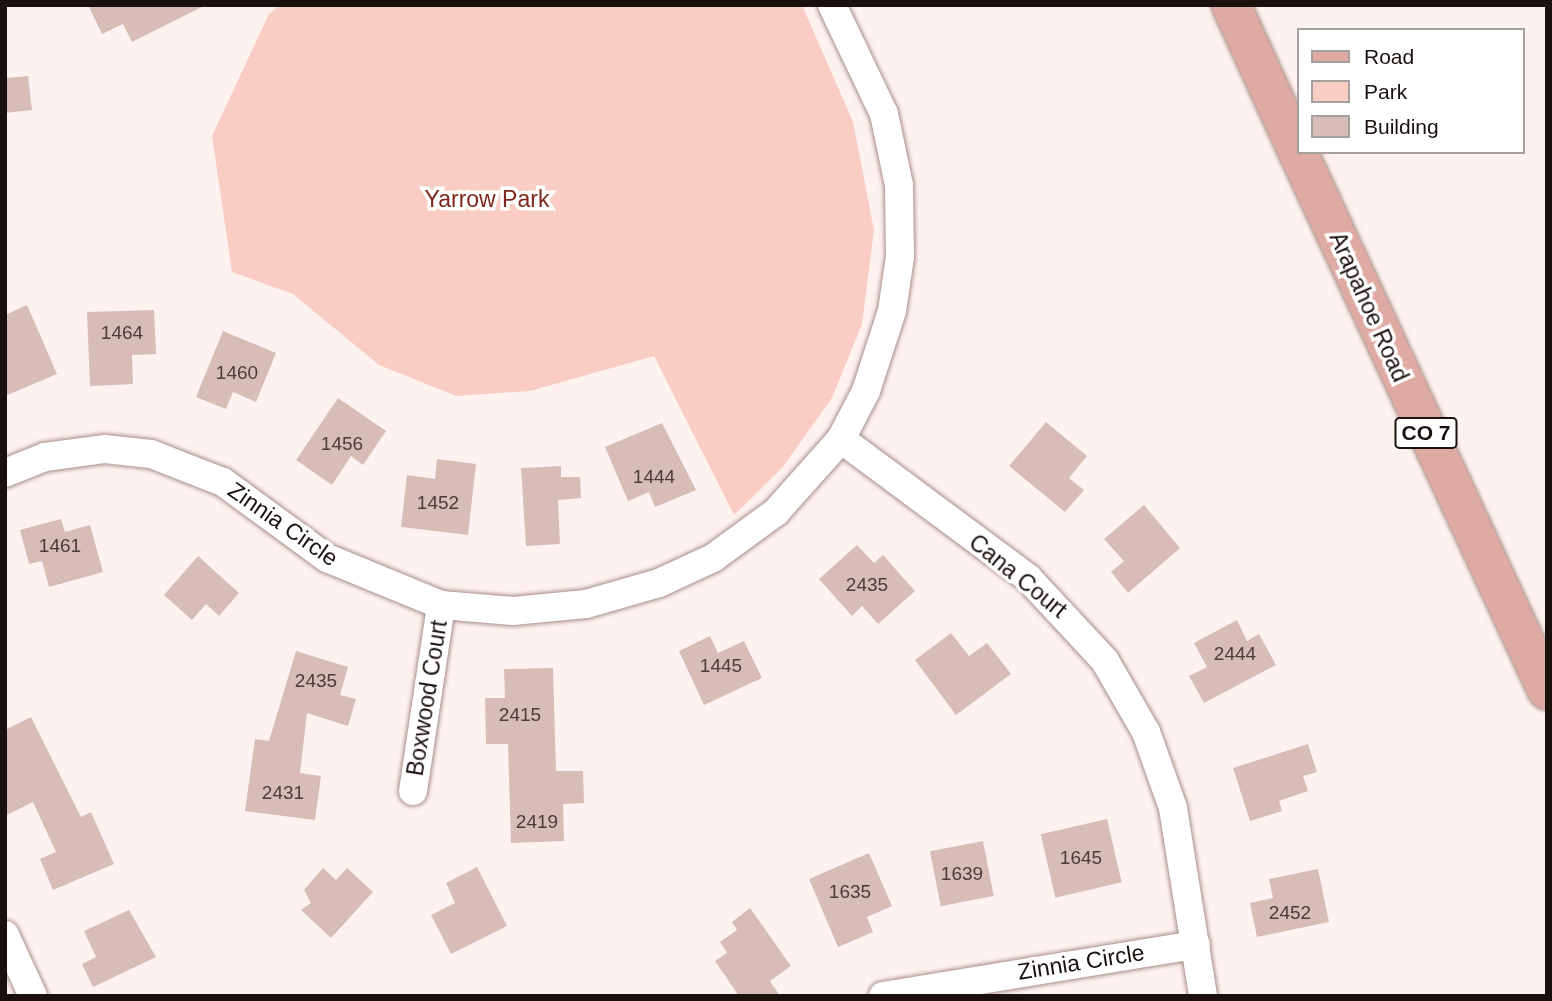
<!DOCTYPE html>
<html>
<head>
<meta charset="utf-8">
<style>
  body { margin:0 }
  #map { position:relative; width:1552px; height:1001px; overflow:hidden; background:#fef2f0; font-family:Arial,sans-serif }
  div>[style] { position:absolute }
  .green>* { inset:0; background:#f9cdc4 }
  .building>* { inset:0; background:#d8bcb7; transform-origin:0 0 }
  .roads { filter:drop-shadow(0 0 2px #a88e89) drop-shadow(0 0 2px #a88e89) }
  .minor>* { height:28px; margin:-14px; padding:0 14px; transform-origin:14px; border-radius:14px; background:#fff }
  .primary>* { height:38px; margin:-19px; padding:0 19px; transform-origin:19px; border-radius:19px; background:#deaaa1 }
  span { translate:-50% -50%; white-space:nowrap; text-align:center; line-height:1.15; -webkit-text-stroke:7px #fff; paint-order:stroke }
  .number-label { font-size:19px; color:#4a3c39 }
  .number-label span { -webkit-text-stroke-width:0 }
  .shield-label span { padding:2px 5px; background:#fff; border:2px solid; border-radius:5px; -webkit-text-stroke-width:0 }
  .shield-label { font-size:21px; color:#1a110f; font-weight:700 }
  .park-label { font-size:23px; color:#7f281c }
  .street-label { font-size:23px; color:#1a110f }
  .frame { position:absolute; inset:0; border:7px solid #1a110f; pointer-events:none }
  .legend { position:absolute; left:1297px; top:28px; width:228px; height:126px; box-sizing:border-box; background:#fff; border:2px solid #a3a09f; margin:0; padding:9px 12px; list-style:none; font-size:21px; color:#1a110f }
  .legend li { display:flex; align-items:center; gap:14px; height:35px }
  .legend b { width:35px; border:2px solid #a3a09f }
</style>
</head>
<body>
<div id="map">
  <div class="green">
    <i style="clip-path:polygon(280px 5px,802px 5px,853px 122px,874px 230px,862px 324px,832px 398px,782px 468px,734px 515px,654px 356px,530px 391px,456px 396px,379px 365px,293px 294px,232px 272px,212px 136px,269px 14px)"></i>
  </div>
  <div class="building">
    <i style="clip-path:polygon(88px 5px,206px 5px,132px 42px,123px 24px,102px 34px)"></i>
    <i style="clip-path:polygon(28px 76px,32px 110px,5px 113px,5px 78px)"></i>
    <i style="clip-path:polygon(27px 305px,57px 374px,5px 396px,5px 315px)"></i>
    <i style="clip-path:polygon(154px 310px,156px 354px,132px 355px,133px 384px,90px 386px,87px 312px)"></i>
    <i style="clip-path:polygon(223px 331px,276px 353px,256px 402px,233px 392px,226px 409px,196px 397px)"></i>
    <i style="clip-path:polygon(338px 398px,386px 431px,363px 465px,351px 456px,332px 485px,296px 460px)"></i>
    <i style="clip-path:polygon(1046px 422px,1087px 456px,1069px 478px,1084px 490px,1065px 512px,1009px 466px)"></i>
    <i style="clip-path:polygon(662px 423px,696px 490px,655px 507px,649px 492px,628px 501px,605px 447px)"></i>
    <i style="clip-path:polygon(437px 459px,476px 464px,468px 535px,401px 527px,407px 475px,435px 479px)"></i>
    <i style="clip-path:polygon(561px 466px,561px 477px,580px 477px,581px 498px,558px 500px,560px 544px,526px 546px,521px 468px)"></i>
    <i style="clip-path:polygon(1144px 505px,1180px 548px,1128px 593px,1111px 572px,1124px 561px,1104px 539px)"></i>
    <i style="clip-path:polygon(61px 519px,65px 532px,90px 525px,103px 572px,49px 587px,42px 561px,29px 564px,20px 530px)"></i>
    <i style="clip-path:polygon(857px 545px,874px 563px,883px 555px,915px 591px,878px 624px,862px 606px,852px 616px,819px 579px)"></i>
    <i style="clip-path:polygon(198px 556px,239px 593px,219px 616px,206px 604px,192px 620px,164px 595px)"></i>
    <i style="clip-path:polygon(1237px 620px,1247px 641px,1259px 634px,1276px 665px,1204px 703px,1189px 676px,1207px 667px,1194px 643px)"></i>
    <i style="clip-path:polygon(951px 633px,969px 656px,987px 643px,1011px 674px,956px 715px,915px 660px)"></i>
    <i style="clip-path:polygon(710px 636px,718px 653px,744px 641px,762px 678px,704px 705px,679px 651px)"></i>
    <i style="clip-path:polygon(296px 651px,348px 667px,340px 695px,356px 699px,348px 726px,307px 713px,300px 773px,321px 776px,315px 820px,245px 811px,255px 739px,269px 741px)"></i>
    <i style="clip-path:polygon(553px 668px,556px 771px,583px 771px,584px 803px,563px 804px,564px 841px,511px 843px,508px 744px,486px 744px,485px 698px,505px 698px,504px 669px)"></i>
    <i style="clip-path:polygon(31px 717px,81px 817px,91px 812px,114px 864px,53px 890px,40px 859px,56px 852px,33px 802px,5px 816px,5px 730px)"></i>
    <i style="clip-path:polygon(1308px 744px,1317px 772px,1303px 776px,1308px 791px,1279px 801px,1282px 811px,1250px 821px,1233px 768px)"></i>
    <i style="left:1107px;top:819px;width:65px;height:68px;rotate:77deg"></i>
    <i style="left:983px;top:841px;width:56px;height:54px;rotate:79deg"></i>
    <i style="clip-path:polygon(869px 853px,892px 906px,867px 917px,873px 932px,838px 947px,809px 879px)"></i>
    <i style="clip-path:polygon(477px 867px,507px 926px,451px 954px,431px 915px,455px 903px,446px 883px)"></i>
    <i style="clip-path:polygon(323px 868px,336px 880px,347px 868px,373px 892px,331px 938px,301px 910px,311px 903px,304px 890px)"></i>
    <i style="clip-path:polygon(1318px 869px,1329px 922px,1257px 937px,1250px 903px,1273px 898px,1269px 879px)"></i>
    <i style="clip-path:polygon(750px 908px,791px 966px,770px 981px,780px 996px,739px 996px,715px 961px,727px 953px,720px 942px,737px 930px,732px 922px)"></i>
    <i style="clip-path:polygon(129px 910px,156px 957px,93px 987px,82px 964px,96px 957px,84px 931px)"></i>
  </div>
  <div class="roads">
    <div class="minor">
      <i style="left:841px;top:439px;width:233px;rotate:36.6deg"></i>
      <i style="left:1028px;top:578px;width:113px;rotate:47.1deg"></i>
      <i style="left:1105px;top:661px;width:82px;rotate:60deg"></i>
      <i style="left:1146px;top:732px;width:81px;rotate:70.4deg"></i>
      <i style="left:1173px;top:808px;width:190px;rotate:80.9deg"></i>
      <i style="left:5px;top:473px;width:43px;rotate:-21.8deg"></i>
      <i style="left:45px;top:457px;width:61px;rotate:-7.6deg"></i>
      <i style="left:105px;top:449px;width:46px;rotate:6.2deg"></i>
      <i style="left:151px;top:454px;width:77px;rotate:21.3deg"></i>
      <i style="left:223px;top:482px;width:129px;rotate:36.2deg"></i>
      <i style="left:327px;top:558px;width:123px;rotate:22.4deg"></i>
      <i style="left:441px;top:605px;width:72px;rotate:4.8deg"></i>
      <i style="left:513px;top:611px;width:73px;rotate:-5.5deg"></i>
      <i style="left:586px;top:604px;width:76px;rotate:-16deg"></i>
      <i style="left:659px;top:583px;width:60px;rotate:-24.8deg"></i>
      <i style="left:713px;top:558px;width:78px;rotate:-36.1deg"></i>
      <i style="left:776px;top:512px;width:98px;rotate:-48.3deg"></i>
      <i style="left:841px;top:439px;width:54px;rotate:-62.5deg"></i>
      <i style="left:866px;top:391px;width:84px;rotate:-72deg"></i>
      <i style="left:892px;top:311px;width:55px;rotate:-81.6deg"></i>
      <i style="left:900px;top:257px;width:72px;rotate:-90.8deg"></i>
      <i style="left:899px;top:185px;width:73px;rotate:-101.9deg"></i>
      <i style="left:884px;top:114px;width:121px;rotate:-115.5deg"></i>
      <i style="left:413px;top:791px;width:188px;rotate:-81.4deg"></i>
      <i style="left:5px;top:935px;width:67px;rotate:65.3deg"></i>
      <i style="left:883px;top:996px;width:317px;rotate:-9.3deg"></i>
    </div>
    <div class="primary">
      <i style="left:1231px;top:5px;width:162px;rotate:65.5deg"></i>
      <i style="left:1298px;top:152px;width:593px;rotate:65.16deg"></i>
    </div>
  </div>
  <div class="number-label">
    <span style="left:122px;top:333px">1464</span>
    <span style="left:237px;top:373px">1460</span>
    <span style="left:342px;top:444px">1456</span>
    <span style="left:654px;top:477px">1444</span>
    <span style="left:438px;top:503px">1452</span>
    <span style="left:60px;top:546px">1461</span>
    <span style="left:867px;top:585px">2435</span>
    <span style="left:1235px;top:654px">2444</span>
    <span style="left:721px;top:666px">1445</span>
    <span style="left:316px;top:681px">2435</span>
    <span style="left:520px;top:715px">2415</span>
    <span style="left:283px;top:793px">2431</span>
    <span style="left:537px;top:822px">2419</span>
    <span style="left:1081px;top:858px">1645</span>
    <span style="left:962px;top:874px">1639</span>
    <span style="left:850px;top:892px">1635</span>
    <span style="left:1290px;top:913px">2452</span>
  </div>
  <div class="shield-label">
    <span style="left:1426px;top:433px">CO 7</span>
  </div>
  <div class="park-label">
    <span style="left:487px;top:199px">Yarrow Park</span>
  </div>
  <div class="street-label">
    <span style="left:1369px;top:307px;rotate:66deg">Arapahoe Road</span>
    <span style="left:283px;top:524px;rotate:35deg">Zinnia Circle</span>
    <span style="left:1018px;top:576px;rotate:39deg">Cana Court</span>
    <span style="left:427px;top:698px;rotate:-81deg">Boxwood Court</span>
    <span style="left:1081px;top:962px;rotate:-9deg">Zinnia Circle</span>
  </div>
  <div class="frame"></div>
  <ul class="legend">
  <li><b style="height:9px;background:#deaaa1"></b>Road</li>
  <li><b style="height:19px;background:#f9cdc4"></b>Park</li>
  <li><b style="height:19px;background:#d8bcb7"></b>Building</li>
  </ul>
</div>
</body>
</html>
